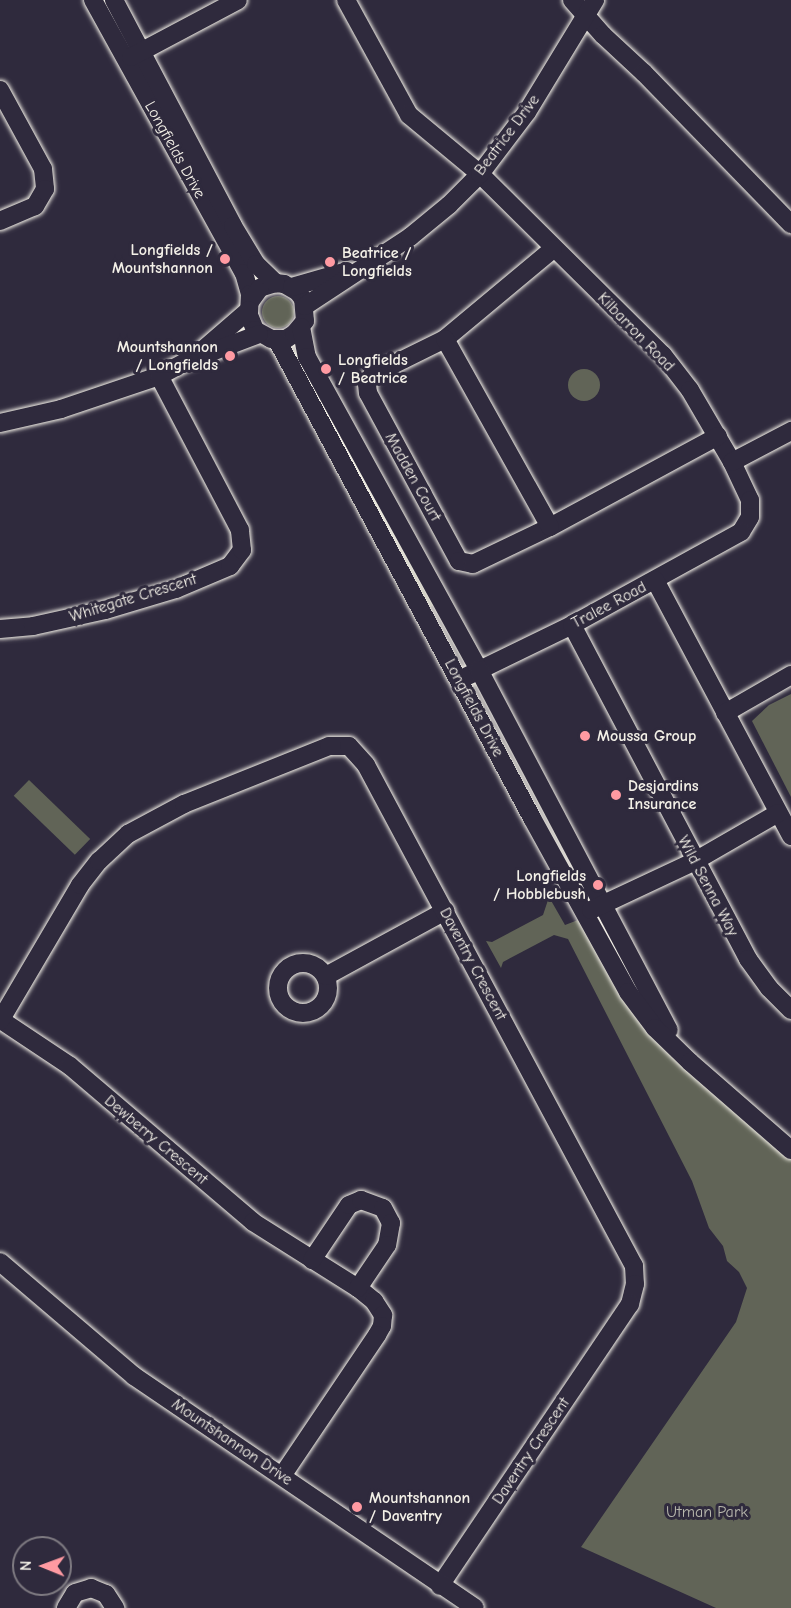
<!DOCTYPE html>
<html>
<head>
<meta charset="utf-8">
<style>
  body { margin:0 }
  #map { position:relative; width:791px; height:1608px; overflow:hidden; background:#2f2a3d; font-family:"Comic Neue",sans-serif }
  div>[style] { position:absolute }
  .green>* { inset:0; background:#616457; transform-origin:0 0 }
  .round { border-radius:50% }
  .roads { filter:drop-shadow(0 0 2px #f4f1e8) drop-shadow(0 0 2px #f4f1e8) }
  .minor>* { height:18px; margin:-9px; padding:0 9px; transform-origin:9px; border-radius:9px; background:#2f2a3d }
  .minor>.ring { margin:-9px; padding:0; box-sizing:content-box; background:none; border:18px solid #2f2a3d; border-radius:50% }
  .dots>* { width:16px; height:16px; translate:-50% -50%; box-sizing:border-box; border:3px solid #2f2a3d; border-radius:50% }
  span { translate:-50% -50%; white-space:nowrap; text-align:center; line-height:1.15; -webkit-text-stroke:6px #2f2a3d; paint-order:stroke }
  .street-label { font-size:16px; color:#f4f1e8 }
  .poi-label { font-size:16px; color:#f4f1e8; font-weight:700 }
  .right { translate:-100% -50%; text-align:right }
  .left { translate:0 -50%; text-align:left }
  .park-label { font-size:16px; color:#b9b9ae }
  .north { position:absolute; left:12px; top:1536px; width:60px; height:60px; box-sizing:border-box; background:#2f2a3d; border:2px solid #7e7a81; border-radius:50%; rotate:271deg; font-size:16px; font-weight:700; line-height:24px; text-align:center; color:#f4f1e8 }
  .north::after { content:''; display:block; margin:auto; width:21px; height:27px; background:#ff9aa2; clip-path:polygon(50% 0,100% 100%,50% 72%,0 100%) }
</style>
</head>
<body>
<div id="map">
  <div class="green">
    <i class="round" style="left:262px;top:296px;width:32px;height:32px"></i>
    <i class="round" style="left:568px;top:369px;width:32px;height:32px"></i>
    <i style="clip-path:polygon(309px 376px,435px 605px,430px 607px,413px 584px,307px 377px)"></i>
    <i style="clip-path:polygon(791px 694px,791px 797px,752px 721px,769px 705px)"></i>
    <i style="left:29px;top:780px;width:85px;height:22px;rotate:44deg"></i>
    <i style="clip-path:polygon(549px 897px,565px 925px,578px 920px,622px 998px,791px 1158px,791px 1608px,716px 1608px,581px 1547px,736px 1322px,747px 1288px,739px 1272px,727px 1261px,723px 1246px,709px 1228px,692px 1181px,568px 939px,554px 935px,503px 962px,501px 968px,486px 941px,492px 942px,543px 915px)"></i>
  </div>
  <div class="roads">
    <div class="minor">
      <i style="left:93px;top:0;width:312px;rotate:61.1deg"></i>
      <i style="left:244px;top:273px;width:22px;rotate:74deg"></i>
      <i style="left:250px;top:294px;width:21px;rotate:93deg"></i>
      <i style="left:249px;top:315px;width:16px;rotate:68deg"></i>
      <i style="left:255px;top:330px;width:18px;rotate:29deg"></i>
      <i style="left:271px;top:339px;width:15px"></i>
      <i style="left:286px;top:339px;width:9px;rotate:-32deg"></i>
      <i style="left:294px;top:334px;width:17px;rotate:-50deg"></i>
      <i style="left:305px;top:321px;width:22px;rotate:-95deg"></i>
      <i style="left:303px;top:299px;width:9px;rotate:-126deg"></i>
      <i style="left:298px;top:292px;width:16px;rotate:-150deg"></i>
      <i style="left:284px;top:284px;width:8px;rotate:-173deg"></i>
      <i style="left:276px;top:283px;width:17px;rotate:163deg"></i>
      <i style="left:260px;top:288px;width:17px;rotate:126deg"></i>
      <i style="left:114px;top:0;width:255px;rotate:62.2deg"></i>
      <i style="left:233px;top:226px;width:44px;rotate:58.8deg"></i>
      <i style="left:256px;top:264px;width:28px;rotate:44deg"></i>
      <i style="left:346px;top:0;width:131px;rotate:61.3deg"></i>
      <i style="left:409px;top:115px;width:92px;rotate:39.7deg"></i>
      <i style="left:480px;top:174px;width:257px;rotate:44.7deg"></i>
      <i style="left:663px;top:355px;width:44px;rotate:52.4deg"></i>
      <i style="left:690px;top:390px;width:83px;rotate:59.7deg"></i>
      <i style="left:732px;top:462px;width:42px;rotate:64.7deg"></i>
      <i style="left:750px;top:500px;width:17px;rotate:90deg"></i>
      <i style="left:750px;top:517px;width:17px;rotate:121deg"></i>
      <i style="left:741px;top:532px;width:193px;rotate:151.2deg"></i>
      <i style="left:572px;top:625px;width:126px;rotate:154deg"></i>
      <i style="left:572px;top:0;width:47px;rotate:48.5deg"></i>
      <i style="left:603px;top:35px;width:56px;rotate:42.8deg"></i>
      <i style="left:644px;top:73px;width:211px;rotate:45.8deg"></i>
      <i style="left:131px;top:57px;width:121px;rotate:-28deg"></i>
      <i style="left:0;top:90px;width:90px;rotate:61.4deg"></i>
      <i style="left:43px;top:169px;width:20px;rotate:84deg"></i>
      <i style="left:45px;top:189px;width:20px;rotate:120deg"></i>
      <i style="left:35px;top:206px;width:38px;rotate:157deg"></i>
      <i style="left:553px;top:249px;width:141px;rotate:140.2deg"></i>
      <i style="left:445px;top:339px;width:81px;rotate:153.7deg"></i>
      <i style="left:372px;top:375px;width:10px;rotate:119deg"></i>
      <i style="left:367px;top:384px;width:9px;rotate:84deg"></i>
      <i style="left:368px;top:393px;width:191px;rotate:61.6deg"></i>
      <i style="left:459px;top:561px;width:14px;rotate:12deg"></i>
      <i style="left:473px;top:564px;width:85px;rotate:-25.7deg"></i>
      <i style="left:550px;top:527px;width:191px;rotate:-28.4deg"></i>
      <i style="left:292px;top:287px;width:57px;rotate:-16.2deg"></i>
      <i style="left:305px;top:306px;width:126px;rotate:-33.3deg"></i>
      <i style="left:410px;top:237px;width:50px;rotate:-39.4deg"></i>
      <i style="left:449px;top:205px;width:44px;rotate:-45deg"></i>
      <i style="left:480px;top:174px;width:78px;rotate:-52.8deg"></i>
      <i style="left:527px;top:112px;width:131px;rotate:-58.7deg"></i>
      <i style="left:301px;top:327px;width:31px;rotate:79deg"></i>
      <i style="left:307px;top:357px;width:357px;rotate:61.2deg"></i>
      <i style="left:479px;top:670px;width:407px;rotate:62.2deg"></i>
      <i style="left:445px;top:339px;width:215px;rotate:60.8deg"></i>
      <i style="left:277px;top:340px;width:542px;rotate:61.92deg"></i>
      <i style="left:532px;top:818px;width:199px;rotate:61.1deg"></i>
      <i style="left:628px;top:992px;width:45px;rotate:53.1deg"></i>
      <i style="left:655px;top:1028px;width:49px;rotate:44.2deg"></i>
      <i style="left:690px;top:1062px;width:134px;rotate:41.1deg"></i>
      <i style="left:205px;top:348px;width:58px;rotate:-40.8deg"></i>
      <i style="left:0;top:423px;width:63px;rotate:-12.9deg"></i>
      <i style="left:61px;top:409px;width:103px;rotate:-18.6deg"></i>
      <i style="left:159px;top:376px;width:30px;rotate:-28deg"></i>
      <i style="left:185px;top:362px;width:79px;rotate:-20.7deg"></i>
      <i style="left:732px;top:462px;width:67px;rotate:-27.7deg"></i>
      <i style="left:655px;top:580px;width:290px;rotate:62deg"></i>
      <i style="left:572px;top:625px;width:378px;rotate:62.2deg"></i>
      <i style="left:748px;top:959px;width:36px;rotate:54deg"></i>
      <i style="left:769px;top:988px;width:31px;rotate:45deg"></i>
      <i style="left:0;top:629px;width:33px;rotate:-5deg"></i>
      <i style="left:33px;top:626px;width:74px;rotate:-12.5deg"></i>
      <i style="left:105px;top:610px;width:74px;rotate:-16.5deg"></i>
      <i style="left:176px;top:589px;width:59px;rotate:-23.1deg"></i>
      <i style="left:230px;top:566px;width:20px;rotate:-53deg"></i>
      <i style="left:242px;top:550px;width:20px;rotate:-96deg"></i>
      <i style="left:240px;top:530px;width:174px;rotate:-117.7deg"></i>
      <i style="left:725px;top:713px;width:76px;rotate:-29.9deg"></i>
      <i style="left:591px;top:910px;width:115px;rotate:-25.2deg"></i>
      <i style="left:695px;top:861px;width:96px;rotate:-30deg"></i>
      <i class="ring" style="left:278px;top:963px;width:32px;height:32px"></i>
      <i style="left:326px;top:976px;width:136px;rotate:-28.6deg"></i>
      <i style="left:1px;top:1020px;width:83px;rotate:33.7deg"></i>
      <i style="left:70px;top:1066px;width:240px;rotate:40.4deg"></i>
      <i style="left:253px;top:1222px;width:124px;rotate:32.2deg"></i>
      <i style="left:358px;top:1288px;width:21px;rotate:39deg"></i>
      <i style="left:374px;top:1301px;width:17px;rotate:57deg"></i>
      <i style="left:383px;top:1315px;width:11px;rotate:95deg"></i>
      <i style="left:382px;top:1326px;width:10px;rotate:119deg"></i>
      <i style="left:377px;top:1335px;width:170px;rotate:124deg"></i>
      <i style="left:0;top:1021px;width:158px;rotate:-59.5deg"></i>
      <i style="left:80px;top:885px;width:31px;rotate:-52deg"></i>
      <i style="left:99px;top:861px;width:40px;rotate:-43deg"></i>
      <i style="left:128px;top:834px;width:64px;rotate:-28.2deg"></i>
      <i style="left:184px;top:804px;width:156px;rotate:-21.8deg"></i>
      <i style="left:329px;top:746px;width:20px"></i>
      <i style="left:349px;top:746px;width:25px;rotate:48deg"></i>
      <i style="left:366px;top:765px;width:568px;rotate:61.86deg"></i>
      <i style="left:634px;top:1266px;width:18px;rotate:87deg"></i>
      <i style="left:635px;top:1284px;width:21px;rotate:104deg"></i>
      <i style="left:630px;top:1304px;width:340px;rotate:124deg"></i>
      <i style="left:312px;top:1260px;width:66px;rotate:-56.1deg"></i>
      <i style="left:349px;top:1205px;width:13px;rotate:-23deg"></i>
      <i style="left:361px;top:1200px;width:23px;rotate:20deg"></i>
      <i style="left:383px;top:1208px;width:17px;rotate:62deg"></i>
      <i style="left:391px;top:1223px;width:22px;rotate:100deg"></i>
      <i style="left:387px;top:1245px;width:52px;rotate:124deg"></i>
      <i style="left:0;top:1262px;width:176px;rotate:40.4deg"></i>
      <i style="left:134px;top:1376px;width:412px;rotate:34.2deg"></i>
      <i style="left:66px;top:1608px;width:17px;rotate:-59deg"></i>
      <i style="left:75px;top:1593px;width:17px;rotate:-17deg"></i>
      <i style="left:91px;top:1588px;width:16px;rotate:22deg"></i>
      <i style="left:106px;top:1594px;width:17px;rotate:57deg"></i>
    </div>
  </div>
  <div class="dots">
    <i style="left:225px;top:259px;background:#ff9aa2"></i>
    <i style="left:330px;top:262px;background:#ff9aa2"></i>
    <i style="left:230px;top:356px;background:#ff9aa2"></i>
    <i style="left:326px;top:369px;background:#ff9aa2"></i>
    <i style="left:585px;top:736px;background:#ff9aa2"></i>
    <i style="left:616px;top:795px;background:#ff9aa2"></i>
    <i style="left:598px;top:885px;background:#ff9aa2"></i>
    <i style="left:357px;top:1507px;background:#ff9aa2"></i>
  </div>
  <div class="street-label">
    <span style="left:507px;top:135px;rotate:-53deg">Beatrice Drive</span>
    <span style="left:175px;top:150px;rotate:61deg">Longfields Drive</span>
    <span style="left:636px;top:332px;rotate:46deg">Kilbarron Road</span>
    <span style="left:413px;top:477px;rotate:61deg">Madden Court</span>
    <span style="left:133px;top:598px;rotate:-17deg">Whitegate Crescent</span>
    <span style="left:609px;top:605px;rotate:-28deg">Tralee Road</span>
    <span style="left:474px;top:708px;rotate:62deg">Longfields Drive</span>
    <span style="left:708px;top:886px;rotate:62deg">Wild Senna Way</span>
    <span style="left:473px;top:964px;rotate:62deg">Daventry Crescent</span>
    <span style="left:156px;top:1140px;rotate:40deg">Dewberry Crescent</span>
    <span style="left:232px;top:1442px;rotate:34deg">Mountshannon Drive</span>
    <span style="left:531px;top:1451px;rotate:-56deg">Daventry Crescent</span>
  </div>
  <div class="poi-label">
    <span class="right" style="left:213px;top:259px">Longfields /<br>Mountshannon</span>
    <span class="left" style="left:342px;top:262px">Beatrice /<br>Longfields</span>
    <span class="right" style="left:218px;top:356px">Mountshannon<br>/ Longfields</span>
    <span class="left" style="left:338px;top:369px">Longfields<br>/ Beatrice</span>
    <span class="left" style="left:597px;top:736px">Moussa Group</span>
    <span class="left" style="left:628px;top:795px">Desjardins<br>Insurance</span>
    <span class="right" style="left:586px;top:885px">Longfields<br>/ Hobblebush</span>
    <span class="left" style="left:369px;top:1507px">Mountshannon<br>/ Daventry</span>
  </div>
  <div class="park-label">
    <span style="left:707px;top:1512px">Utman Park</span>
  </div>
  <div class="north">N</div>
</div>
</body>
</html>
